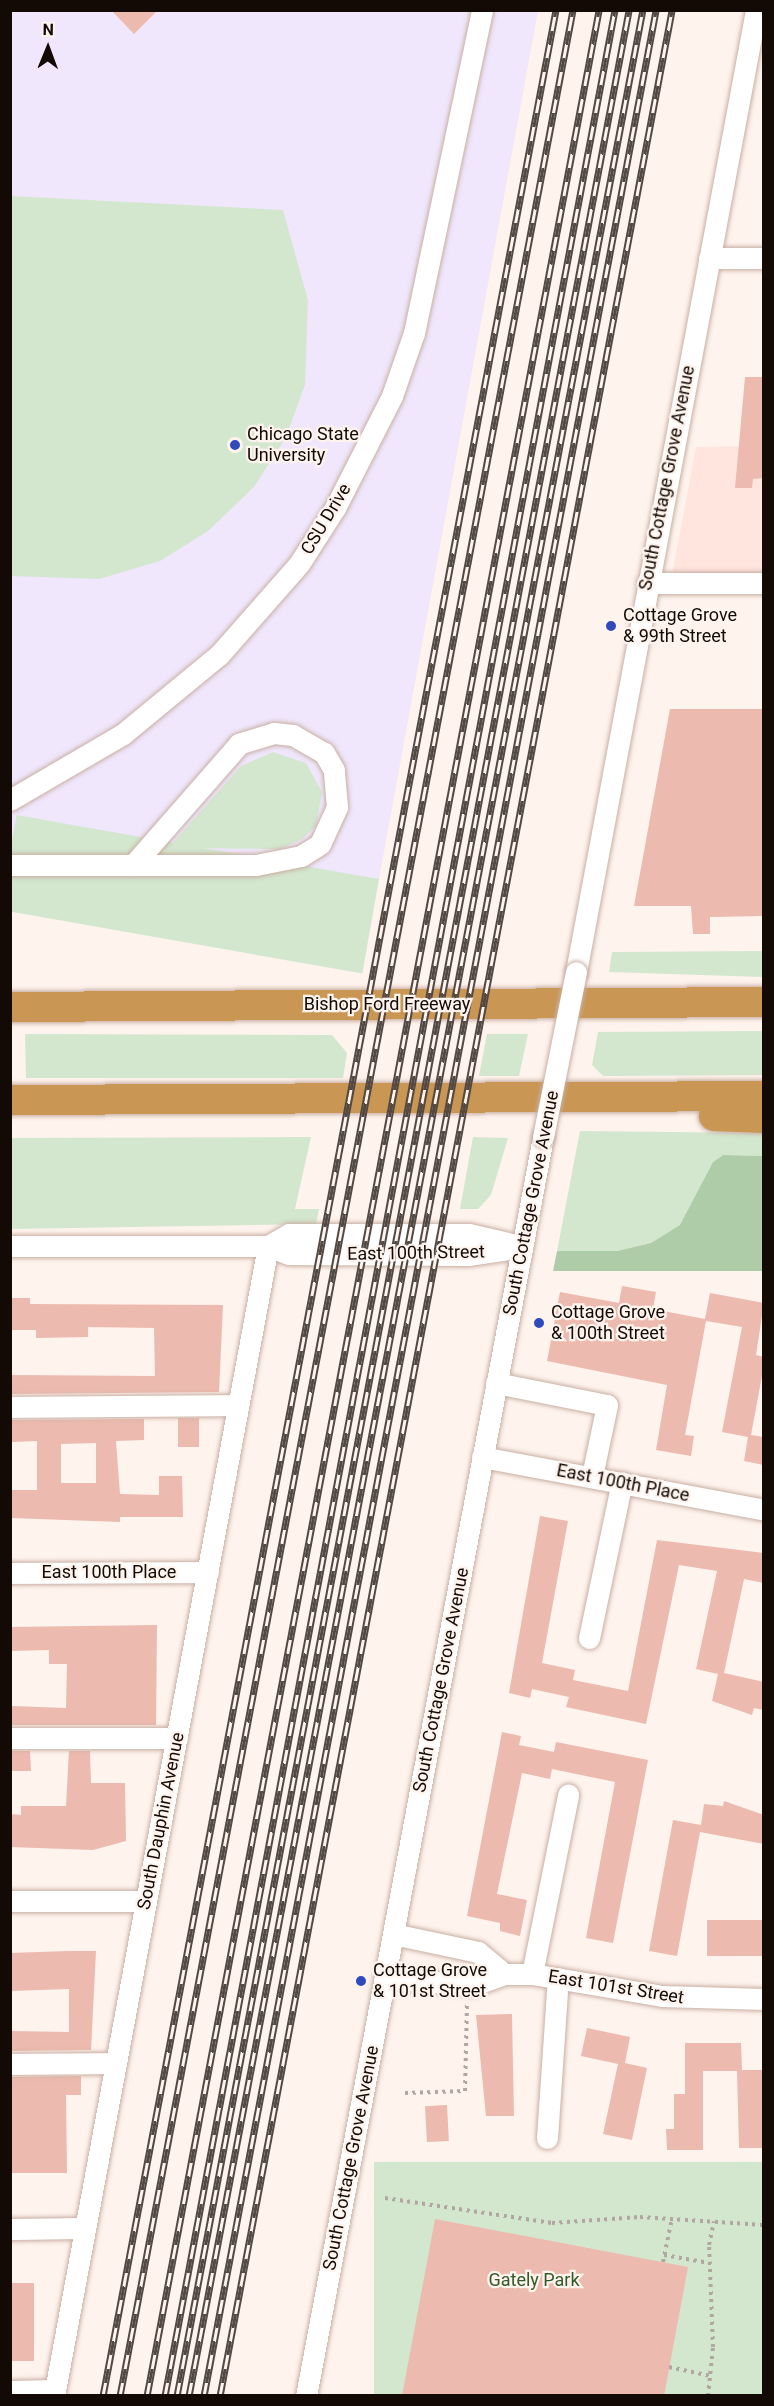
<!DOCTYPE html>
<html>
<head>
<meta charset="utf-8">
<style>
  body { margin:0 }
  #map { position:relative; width:774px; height:2406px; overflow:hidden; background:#fef3ed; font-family:Roboto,sans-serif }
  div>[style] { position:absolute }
  .commercial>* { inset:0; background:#ffe5de }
  .education>* { inset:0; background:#f0e7fc }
  .green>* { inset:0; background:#d3e7cf; transform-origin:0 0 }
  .forest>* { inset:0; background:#aecca7 }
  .building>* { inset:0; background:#ecbaae; transform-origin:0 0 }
  .path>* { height:4px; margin-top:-2px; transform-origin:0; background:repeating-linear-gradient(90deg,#b1a6a1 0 3px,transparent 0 7.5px) }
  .roads { filter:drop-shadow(0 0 2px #c9afa3) drop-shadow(0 0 2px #c9afa3) }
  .minor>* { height:21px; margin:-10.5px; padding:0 10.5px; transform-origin:10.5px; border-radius:10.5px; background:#fff }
  .highway>* { height:30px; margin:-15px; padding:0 15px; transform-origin:15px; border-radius:15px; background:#c99653 }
  .rail>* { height:7px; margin-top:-3.5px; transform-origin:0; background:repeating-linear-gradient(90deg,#fef3ed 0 14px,#524944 0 28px); box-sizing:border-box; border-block:2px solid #524944 }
  .bridges { filter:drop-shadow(0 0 2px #c9afa3) drop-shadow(0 0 2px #c9afa3) }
  .minor-bridge>* { height:21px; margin:-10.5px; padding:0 10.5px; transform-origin:10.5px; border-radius:10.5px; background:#fff }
  .dots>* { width:16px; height:16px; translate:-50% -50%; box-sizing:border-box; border:3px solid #fef3ed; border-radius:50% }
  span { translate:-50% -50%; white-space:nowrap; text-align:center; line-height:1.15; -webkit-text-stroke:4.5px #fef3ed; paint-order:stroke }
  .poi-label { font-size:18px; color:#130a06 }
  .left { translate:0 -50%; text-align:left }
  .street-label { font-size:18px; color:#130a06 }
  .park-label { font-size:18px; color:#325a29 }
  .frame { position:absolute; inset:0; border:12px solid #130a06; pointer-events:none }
  .north { position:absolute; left:18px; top:18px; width:60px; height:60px; -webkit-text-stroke:4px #fef3ed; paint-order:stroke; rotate:1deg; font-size:16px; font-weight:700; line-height:24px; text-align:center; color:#130a06 }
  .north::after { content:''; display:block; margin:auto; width:21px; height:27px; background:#130a06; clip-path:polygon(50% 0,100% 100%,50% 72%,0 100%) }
</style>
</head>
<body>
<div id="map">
  <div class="commercial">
    <i style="clip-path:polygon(763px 446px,763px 591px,669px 591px,696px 447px)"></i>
  </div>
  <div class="education">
    <i style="clip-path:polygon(10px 11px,538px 11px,379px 879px,11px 880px)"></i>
  </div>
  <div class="green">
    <i style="clip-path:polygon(10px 196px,283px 210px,308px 300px,305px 385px,286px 437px,254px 487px,208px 531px,160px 561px,99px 579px,11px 576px)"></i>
    <i style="clip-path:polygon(273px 752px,306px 763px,322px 792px,316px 826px,302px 839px,280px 849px,175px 848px,173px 843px,241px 766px)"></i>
    <i style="left:379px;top:879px;width:96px;height:368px;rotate:100deg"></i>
    <i style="clip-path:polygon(763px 951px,763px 977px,609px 972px,612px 952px)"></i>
    <i style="clip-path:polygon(763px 1031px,763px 1075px,603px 1076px,592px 1065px,598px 1032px)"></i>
    <i style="clip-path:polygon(25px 1034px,332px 1035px,347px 1053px,343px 1078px,26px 1078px)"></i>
    <i style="clip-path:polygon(487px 1034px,528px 1034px,519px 1076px,479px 1076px)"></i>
    <i style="clip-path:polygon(580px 1131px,763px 1133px,763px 1156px,723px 1155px,713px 1162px,681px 1225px,651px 1243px,617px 1251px,557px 1251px)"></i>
    <i style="clip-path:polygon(311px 1137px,295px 1209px,319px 1209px,316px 1224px,11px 1229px,10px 1138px)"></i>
    <i style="clip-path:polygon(473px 1137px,508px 1138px,491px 1195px,478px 1209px,460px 1209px)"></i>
    <i style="left:763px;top:2162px;width:233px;height:389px;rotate:90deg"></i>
  </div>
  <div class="forest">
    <i style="clip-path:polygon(723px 1155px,763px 1156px,763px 1271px,553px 1271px,557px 1251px,617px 1251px,651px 1243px,680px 1225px,713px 1162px)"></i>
  </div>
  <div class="building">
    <i style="clip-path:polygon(111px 10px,158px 10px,134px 34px)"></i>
    <i style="clip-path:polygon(745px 377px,764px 377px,764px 478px,753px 479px,752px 488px,735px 488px)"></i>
    <i style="clip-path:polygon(670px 709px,764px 709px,764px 916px,710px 917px,710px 934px,693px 934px,691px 906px,634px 906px)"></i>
    <i style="clip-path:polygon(622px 1286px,656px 1292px,653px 1309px,705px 1319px,710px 1293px,764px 1303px,756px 1355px,764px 1357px,764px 1365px,751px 1435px,764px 1437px,764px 1465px,744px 1461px,748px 1437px,722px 1432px,742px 1327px,706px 1321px,685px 1435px,694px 1436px,691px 1456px,656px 1450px,667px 1385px,547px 1361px,560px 1292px,619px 1303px)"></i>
    <i style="clip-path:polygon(10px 1298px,30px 1298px,30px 1304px,223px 1305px,219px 1392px,10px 1394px,10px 1375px,155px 1376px,154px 1328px,88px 1327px,88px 1337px,36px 1338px,36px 1330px,10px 1330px)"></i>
    <i style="left:178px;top:1418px;width:21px;height:29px"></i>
    <i style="clip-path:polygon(evenodd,144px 1419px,144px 1440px,116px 1441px,120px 1494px,159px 1495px,159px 1476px,182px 1476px,183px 1517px,120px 1517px,120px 1522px,10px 1518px,10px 1490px,37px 1490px,37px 1441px,12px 1442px,11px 1420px,144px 1419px,96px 1443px,96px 1483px,61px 1483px,61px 1444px,96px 1443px)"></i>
    <i style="clip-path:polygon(540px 1516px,568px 1521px,542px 1663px,575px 1670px,573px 1680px,628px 1691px,657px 1540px,764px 1553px,764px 1583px,744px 1579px,724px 1673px,764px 1682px,764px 1710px,754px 1708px,752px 1715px,712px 1701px,718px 1674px,696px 1669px,717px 1571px,679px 1565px,646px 1724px,566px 1707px,569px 1697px,532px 1689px,530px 1698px,509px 1693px)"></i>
    <i style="clip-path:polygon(157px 1625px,156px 1725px,12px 1725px,12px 1706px,66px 1708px,67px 1664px,49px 1664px,49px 1650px,10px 1651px,10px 1627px)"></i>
    <i style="clip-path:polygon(502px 1732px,521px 1736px,519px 1745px,554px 1752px,556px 1742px,648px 1760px,613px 1943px,586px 1938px,615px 1782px,552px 1769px,550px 1779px,522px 1773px,497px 1894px,527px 1900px,520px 1936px,500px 1931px,500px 1923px,467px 1916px)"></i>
    <i style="clip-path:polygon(12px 1751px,30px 1751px,31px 1771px,10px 1771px)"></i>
    <i style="clip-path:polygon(69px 1751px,90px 1751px,91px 1783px,125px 1783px,126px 1841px,93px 1850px,10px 1847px,10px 1814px,21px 1815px,21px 1806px,66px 1806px)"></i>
    <i style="clip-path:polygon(724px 1801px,764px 1815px,764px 1844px,700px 1832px,677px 1956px,649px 1951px,673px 1820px,701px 1825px,704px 1804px,723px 1806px)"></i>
    <i style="left:707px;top:1920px;width:57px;height:36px"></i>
    <i style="clip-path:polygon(68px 1951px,96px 1951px,91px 2050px,10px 2051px,10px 2031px,69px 2032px,69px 1989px,10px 1991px,10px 1953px)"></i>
    <i style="clip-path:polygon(512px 2014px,514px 2116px,486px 2116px,476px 2015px)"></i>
    <i style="clip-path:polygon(587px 2028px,630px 2037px,625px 2063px,647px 2068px,632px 2140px,603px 2134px,618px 2064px,581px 2056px)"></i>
    <i style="clip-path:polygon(685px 2043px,741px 2043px,742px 2070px,764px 2070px,764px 2148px,739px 2148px,737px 2071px,703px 2071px,703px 2150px,667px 2150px,666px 2129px,674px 2129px,674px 2094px,685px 2094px)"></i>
    <i style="clip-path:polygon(81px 2076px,81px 2095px,66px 2095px,67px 2173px,11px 2173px,10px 2077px)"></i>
    <i style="left:447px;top:2105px;width:36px;height:22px;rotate:87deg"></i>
    <i style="clip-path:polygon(435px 2219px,688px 2267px,664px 2396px,402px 2396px)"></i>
    <i style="left:34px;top:2283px;width:78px;height:22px;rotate:90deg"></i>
  </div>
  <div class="path">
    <i style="left:405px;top:2093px;width:60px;rotate:-1.9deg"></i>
    <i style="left:465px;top:2091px;width:87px;rotate:-88.7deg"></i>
    <i style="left:385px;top:2198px;width:169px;rotate:8.5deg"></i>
    <i style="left:552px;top:2223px;width:88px;rotate:-3.9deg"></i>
    <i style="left:640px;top:2217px;width:124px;rotate:3.7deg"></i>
    <i style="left:664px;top:2255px;width:46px;rotate:10.1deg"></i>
    <i style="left:663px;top:2262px;width:45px;rotate:-78.4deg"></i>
    <i style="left:669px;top:2367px;width:43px;rotate:12.1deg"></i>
    <i style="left:708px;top:2396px;width:49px;rotate:-84.2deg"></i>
    <i style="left:713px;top:2347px;width:102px;rotate:-92.2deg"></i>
    <i style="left:709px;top:2245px;width:24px;rotate:-78deg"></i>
  </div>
  <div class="roads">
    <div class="minor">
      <i style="left:709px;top:258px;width:55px"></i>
      <i style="left:647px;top:583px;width:117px"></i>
      <i style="left:10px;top:800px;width:131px;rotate:-30.3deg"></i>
      <i style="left:123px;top:734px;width:124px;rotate:-39.5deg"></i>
      <i style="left:219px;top:655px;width:121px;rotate:-48.7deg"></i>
      <i style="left:299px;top:564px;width:67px;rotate:-57.3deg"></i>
      <i style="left:335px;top:508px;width:126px;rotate:-63deg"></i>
      <i style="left:392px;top:396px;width:67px;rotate:-70.8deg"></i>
      <i style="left:414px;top:333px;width:330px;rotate:-78.1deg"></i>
      <i style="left:10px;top:865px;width:246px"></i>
      <i style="left:256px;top:865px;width:46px;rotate:-11.3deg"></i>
      <i style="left:301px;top:856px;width:22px;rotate:-32deg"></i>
      <i style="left:320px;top:844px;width:41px;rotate:-65.3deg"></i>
      <i style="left:337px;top:807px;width:37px;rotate:-95deg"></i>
      <i style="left:334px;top:770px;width:20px;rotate:-120deg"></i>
      <i style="left:324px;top:753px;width:36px;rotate:-150deg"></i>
      <i style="left:293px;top:735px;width:19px;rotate:-174deg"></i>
      <i style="left:274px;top:733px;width:37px;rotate:163deg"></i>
      <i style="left:239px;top:744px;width:161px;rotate:131.2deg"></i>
      <i style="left:576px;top:972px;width:979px;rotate:-79.4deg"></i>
      <i style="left:10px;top:1246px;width:258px"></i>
      <i style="left:268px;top:1246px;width:22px;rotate:21deg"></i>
      <i style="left:289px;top:1254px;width:179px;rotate:0.3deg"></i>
      <i style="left:468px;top:1255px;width:55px;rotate:-8.4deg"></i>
      <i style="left:268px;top:1246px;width:24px;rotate:-30deg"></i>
      <i style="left:289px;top:1234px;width:180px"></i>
      <i style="left:469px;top:1234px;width:44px;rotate:13.1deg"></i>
      <i style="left:496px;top:1383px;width:113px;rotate:11.2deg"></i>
      <i style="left:607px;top:1405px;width:73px;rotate:101.9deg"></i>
      <i style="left:10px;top:1407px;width:228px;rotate:-0.5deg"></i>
      <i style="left:482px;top:1457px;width:287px;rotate:10.6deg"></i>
      <i style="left:10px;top:1573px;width:198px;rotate:-0.3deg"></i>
      <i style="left:589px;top:1638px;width:159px;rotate:-78.1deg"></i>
      <i style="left:10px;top:1738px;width:167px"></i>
      <i style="left:10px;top:1901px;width:136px"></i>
      <i style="left:393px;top:1934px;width:87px;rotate:12deg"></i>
      <i style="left:478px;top:1952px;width:34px;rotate:40deg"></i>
      <i style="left:532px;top:1974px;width:183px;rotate:-78.6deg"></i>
      <i style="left:385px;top:1978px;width:89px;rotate:4.5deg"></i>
      <i style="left:474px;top:1985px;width:32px;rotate:-20deg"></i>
      <i style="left:504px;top:1974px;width:28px"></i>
      <i style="left:532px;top:1974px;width:132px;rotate:9.6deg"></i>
      <i style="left:662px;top:1996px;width:102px;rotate:1.7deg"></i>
      <i style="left:10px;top:2064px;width:106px;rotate:-0.5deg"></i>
      <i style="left:547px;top:2138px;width:160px;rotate:-86.1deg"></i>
      <i style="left:10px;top:2229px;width:75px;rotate:-0.8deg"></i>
      <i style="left:10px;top:2391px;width:45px;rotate:-1.3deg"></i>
      <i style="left:54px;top:2396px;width:1170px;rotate:-79.46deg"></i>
      <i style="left:306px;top:2396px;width:1281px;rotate:-79.34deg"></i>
    </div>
    <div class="highway">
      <i style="left:10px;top:1007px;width:754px;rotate:-0.38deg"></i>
      <i style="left:10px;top:1100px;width:754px;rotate:-0.3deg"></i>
      <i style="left:714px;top:1116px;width:50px;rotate:2.3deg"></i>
    </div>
  </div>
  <div class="rail">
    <i style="left:103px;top:2396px;width:2429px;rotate:-79.25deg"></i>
    <i style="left:120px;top:2396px;width:2429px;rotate:-79.25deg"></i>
    <i style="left:147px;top:2396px;width:2428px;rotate:-79.27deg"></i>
    <i style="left:165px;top:2396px;width:2428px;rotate:-79.32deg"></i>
    <i style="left:177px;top:2396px;width:2428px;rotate:-79.27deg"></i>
    <i style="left:189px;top:2396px;width:2429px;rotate:-79.23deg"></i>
    <i style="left:204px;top:2396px;width:2428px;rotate:-79.27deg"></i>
    <i style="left:220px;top:2396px;width:2428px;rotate:-79.27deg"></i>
  </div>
  <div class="bridges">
    <div class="minor-bridge">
      <i style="left:543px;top:1137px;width:168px;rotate:-78.7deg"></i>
    </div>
  </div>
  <div class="dots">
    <i style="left:235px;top:445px;background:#304abb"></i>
    <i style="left:611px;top:626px;background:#304abb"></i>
    <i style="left:539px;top:1323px;background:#304abb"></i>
    <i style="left:361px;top:1981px;background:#304abb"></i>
  </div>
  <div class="poi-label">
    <span class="left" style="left:247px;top:445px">Chicago State<br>University</span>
    <span class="left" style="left:623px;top:626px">Cottage Grove<br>&amp; 99th Street</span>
    <span class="left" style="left:551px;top:1323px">Cottage Grove<br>&amp; 100th Street</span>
    <span class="left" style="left:373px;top:1981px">Cottage Grove<br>&amp; 101st Street</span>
  </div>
  <div class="street-label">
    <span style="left:667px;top:478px;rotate:-79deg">South Cottage Grove Avenue</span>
    <span style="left:326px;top:519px;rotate:-59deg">CSU Drive</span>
    <span style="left:387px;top:1004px">Bishop Ford Freeway</span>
    <span style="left:531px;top:1203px;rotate:-79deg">South Cottage Grove Avenue</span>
    <span style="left:416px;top:1253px;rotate:-1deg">East 100th Street</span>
    <span style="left:623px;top:1483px;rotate:11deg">East 100th Place</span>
    <span style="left:109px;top:1572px">East 100th Place</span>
    <span style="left:441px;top:1680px;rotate:-79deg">South Cottage Grove Avenue</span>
    <span style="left:161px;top:1821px;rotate:-79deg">South Dauphin Avenue</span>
    <span style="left:616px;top:1987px;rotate:9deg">East 101st Street</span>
    <span style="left:351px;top:2158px;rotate:-79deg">South Cottage Grove Avenue</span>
  </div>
  <div class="park-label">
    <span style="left:534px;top:2280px">Gately Park</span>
  </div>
  <div class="frame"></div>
  <div class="north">N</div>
</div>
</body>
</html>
